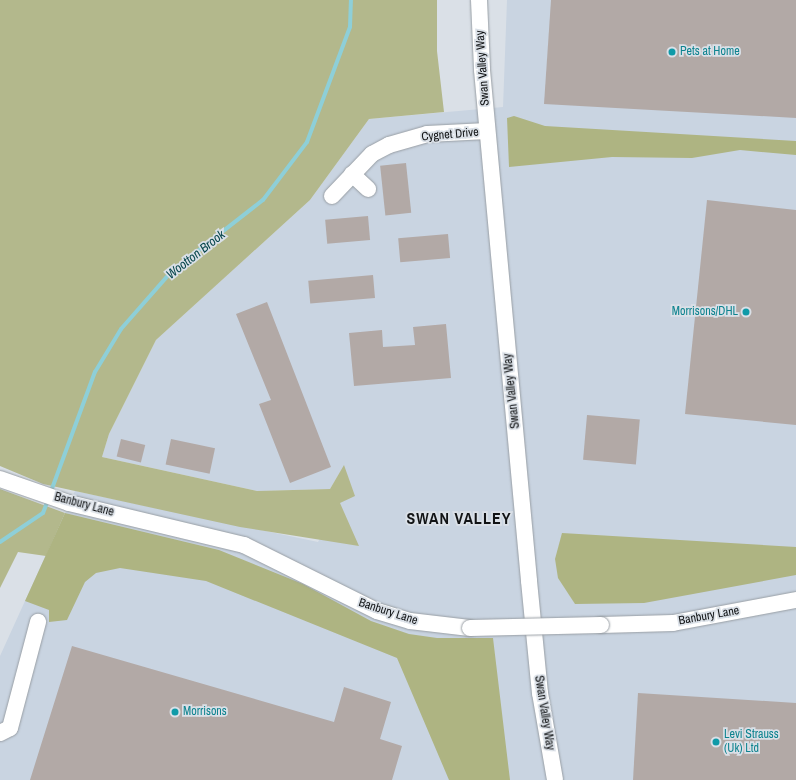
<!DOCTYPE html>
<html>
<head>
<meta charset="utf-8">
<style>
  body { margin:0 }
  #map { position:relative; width:796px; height:780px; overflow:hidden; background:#dae0e7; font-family:"Archivo Narrow",sans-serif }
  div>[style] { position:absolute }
  .built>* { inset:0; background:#c9d4e1 }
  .green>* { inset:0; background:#b3b88c }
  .forest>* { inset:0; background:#aeb482 }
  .stream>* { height:4px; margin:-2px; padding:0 2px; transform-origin:2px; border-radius:2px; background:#8ecfd8 }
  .building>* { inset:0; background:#b2a9a6; transform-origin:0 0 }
  .roads { filter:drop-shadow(0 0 1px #989ea4) drop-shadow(0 0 1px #989ea4) }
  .minor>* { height:16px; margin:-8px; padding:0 8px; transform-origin:8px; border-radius:8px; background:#fff }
  .bridges { filter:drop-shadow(0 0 1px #989ea4) drop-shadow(0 0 1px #989ea4) }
  .minor-bridge>* { height:16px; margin:-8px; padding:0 8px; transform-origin:8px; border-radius:8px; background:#fff }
  .dots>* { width:11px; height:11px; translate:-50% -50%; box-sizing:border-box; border:2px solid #dae0e7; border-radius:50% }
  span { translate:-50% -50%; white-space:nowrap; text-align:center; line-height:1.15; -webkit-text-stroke:3.5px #dae0e7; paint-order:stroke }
  .culture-label { font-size:12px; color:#0d838f }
  .left { translate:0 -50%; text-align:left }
  .right { translate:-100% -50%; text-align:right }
  .street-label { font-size:12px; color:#111315 }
  .water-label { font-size:13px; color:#06454b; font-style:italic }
  .district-label { font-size:16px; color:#111315; font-weight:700; letter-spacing:1px }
</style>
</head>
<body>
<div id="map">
  <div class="built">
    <i style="clip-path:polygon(507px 0,796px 0,796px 780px,0 780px,0 656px,75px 491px,318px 542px,340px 503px,344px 466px,330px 489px,257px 491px,102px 457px,109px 434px,156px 340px,310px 200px,369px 119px,503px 107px)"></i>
  </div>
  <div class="green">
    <i style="clip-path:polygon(0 0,437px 0,437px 51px,444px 112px,369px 119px,310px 200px,156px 340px,109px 434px,102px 457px,257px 491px,330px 489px,344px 465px,355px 496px,340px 503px,359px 546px,240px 527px,43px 484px,0 466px)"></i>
    <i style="clip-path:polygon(0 489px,65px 513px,46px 556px,18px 552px,0 588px)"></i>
  </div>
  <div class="forest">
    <i style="clip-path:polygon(514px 116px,545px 126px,796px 141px,796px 155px,740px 150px,692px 158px,612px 157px,509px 167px,507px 118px)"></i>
    <i style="clip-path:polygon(65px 513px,219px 550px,303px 584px,371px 621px,409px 634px,437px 638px,493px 638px,510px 780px,449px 780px,397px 658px,206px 581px,120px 568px,96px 573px,85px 582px,67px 620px,49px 622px,49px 610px,25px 601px)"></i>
    <i style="clip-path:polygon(562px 533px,796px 547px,796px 575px,644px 603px,575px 604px,558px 578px,555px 559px)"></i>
  </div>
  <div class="stream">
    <i style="left:50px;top:494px;width:130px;rotate:-69.8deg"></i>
    <i style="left:95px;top:372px;width:50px;rotate:-58.8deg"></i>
    <i style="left:121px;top:329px;width:77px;rotate:-48.7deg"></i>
    <i style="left:172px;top:271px;width:115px;rotate:-38deg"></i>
    <i style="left:263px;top:200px;width:73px;rotate:-52.8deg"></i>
    <i style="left:307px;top:142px;width:123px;rotate:-69.5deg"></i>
    <i style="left:350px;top:27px;width:27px;rotate:-88deg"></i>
    <i style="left:0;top:542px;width:52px;rotate:-34deg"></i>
    <i style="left:43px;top:513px;width:14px;rotate:-69deg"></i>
  </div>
  <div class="building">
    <i style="clip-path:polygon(551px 0,796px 0,796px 118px,544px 104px)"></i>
    <i style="left:406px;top:163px;width:50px;height:26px;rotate:84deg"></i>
    <i style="clip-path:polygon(707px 200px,796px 210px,796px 425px,685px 414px)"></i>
    <i style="left:368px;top:216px;width:24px;height:43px;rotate:85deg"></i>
    <i style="left:448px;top:234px;width:24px;height:50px;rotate:85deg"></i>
    <i style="left:373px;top:275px;width:23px;height:65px;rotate:85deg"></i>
    <i style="clip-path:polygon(267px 302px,331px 467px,290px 483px,259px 404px,271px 400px,236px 314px)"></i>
    <i style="clip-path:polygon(446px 324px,451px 378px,354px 386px,349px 333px,382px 330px,383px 347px,415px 345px,413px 327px)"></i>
    <i style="left:587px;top:415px;width:53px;height:45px;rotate:5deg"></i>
    <i style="left:121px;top:439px;width:25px;height:18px;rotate:14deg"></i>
    <i style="left:171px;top:439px;width:45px;height:26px;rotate:12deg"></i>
    <i style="clip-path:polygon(72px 646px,334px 722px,344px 687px,391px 702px,380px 739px,402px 746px,392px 780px,30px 780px)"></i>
    <i style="clip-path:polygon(638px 693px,796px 703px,796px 780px,633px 780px)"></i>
  </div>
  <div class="roads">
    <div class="minor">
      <i style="left:479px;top:0;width:70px;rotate:87.5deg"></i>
      <i style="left:482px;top:70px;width:513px;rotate:84.74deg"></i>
      <i style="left:529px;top:581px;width:113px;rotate:84.4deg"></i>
      <i style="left:540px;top:693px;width:88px;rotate:80.2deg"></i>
      <i style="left:352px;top:174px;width:22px;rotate:43deg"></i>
      <i style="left:332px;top:196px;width:58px;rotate:-46.4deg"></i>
      <i style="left:372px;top:154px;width:19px;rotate:-28deg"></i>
      <i style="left:389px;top:145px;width:40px;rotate:-16deg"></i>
      <i style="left:427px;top:134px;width:60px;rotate:-2.9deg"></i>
      <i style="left:0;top:479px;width:73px;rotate:19.2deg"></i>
      <i style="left:69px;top:503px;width:180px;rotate:13.5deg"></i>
      <i style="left:244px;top:545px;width:148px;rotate:26.4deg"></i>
      <i style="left:377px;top:611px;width:34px;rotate:17deg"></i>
      <i style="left:410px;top:621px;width:60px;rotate:6.7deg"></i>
      <i style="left:601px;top:625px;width:72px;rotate:-1.6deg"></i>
      <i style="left:673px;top:623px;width:125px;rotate:-10.6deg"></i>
      <i style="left:0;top:733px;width:11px;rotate:-27deg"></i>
      <i style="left:10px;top:728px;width:110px;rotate:-75.2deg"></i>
    </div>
  </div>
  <div class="bridges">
    <div class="minor-bridge">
      <i style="left:470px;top:628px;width:131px;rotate:-1.3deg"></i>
    </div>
  </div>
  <div class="dots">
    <i style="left:672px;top:52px;background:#0f9aa8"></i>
    <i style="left:746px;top:312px;background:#0f9aa8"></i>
    <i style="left:175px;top:712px;background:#0f9aa8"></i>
    <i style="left:716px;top:742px;background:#0f9aa8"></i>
  </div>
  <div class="culture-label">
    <span class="left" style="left:680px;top:52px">Pets at Home</span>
    <span class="right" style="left:738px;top:312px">Morrisons/DHL</span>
    <span class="left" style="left:183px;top:712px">Morrisons</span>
    <span class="left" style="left:724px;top:742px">Levi Strauss<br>(Uk) Ltd</span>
  </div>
  <div class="street-label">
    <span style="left:483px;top:68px;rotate:-94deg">Swan Valley Way</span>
    <span style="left:450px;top:135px;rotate:-5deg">Cygnet Drive</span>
    <span style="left:512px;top:391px;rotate:-96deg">Swan Valley Way</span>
    <span style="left:84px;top:505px;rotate:15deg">Banbury Lane</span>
    <span style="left:388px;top:612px;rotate:18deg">Banbury Lane</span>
    <span style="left:709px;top:616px;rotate:-10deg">Banbury Lane</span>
    <span style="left:544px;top:713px;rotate:81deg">Swan Valley Way</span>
  </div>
  <div class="water-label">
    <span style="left:196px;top:255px;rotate:-38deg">Wootton Brook</span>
  </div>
  <div class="district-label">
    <span style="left:459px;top:518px">SWAN VALLEY</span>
  </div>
</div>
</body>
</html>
